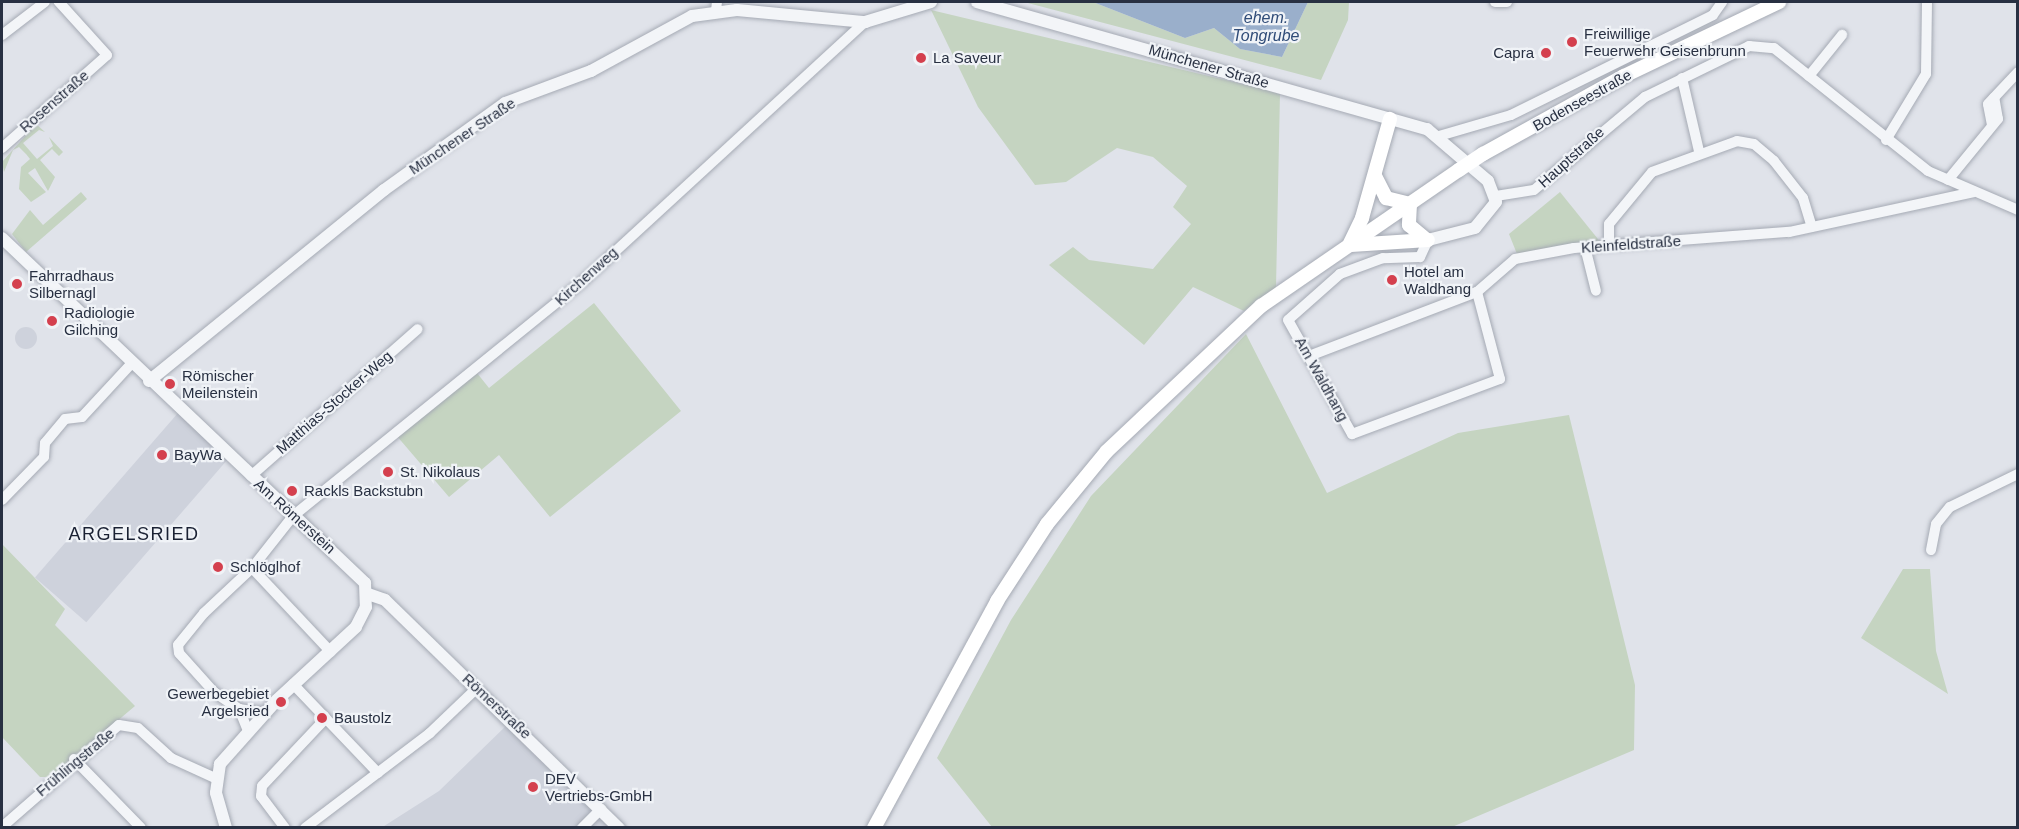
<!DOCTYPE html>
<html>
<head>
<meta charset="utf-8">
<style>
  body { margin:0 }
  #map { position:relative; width:2019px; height:829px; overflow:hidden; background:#e0e3ea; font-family:Helvetica,sans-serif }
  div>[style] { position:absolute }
  .built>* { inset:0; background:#ced2dc; transform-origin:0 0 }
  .round { border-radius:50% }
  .green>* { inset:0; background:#c5d4c1 }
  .water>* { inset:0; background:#9aafcb }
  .roads { filter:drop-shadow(0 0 2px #a5aab4) drop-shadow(0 0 2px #a5aab4) }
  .minor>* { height:10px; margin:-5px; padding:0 5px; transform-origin:5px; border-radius:5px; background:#f3f5f8 }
  .tertiary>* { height:12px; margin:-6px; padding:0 6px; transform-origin:6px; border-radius:6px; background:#f3f5f8 }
  .secondary>* { height:14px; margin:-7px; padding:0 7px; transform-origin:7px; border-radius:7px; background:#fff }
  .secondary-bridge>* { height:14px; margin:-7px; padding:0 7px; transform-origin:7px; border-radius:7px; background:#fff }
  .dots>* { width:16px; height:16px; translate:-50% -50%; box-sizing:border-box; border:3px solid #f0f3f7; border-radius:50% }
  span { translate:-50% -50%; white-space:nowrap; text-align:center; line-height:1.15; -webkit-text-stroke:4.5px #f0f3f7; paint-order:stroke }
  .poi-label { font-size:15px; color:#283042 }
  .left { translate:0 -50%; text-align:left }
  .right { translate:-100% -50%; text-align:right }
  .street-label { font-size:15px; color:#283042 }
  .water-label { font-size:16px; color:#304c78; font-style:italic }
  .quarter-label { font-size:18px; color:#1a2133; letter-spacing:1.5px }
  .frame { position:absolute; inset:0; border:3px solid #283042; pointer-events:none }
</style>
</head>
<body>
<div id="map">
  <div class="built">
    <i class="round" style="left:15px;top:327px;width:22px;height:22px"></i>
    <i style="left:178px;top:413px;width:68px;height:218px;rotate:41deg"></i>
    <i style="clip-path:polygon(510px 722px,612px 828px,381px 828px,439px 791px)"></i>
  </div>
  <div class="green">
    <i style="clip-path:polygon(1024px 2px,1093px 2px,1185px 38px,1214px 28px,1240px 49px,1282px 57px,1308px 2px,1349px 2px,1348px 20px,1321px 80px)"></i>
    <i style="clip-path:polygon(931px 10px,1280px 93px,1276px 288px,1244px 311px,1193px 287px,1144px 345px,1049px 265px,1073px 247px,1089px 260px,1153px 269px,1191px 224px,1173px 207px,1187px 186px,1153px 157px,1117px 148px,1066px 182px,1035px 185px,978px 107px)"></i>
    <i style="clip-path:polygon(36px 124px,45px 132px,39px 130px,23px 143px,37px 159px,53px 146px,49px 137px,63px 152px,59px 156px,52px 149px,40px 160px,55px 177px,48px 191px,35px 168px,28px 173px,46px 192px,31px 202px,19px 189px,21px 167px,30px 159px,26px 154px,19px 147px,13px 150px,4px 172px,2px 162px)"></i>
    <i style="clip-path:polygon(81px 192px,87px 199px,26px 252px,12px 234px,30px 210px,43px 225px)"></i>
    <i style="clip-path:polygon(1560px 192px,1602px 244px,1517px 254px,1509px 234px)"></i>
    <i style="clip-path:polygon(594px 303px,681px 411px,550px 517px,499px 455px,449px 497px,396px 435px,477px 373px,489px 388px)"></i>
    <i style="clip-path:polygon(1246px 334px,1327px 493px,1458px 433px,1569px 415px,1635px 685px,1634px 750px,1452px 827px,992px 827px,937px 758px,1011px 620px,1091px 496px)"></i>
    <i style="clip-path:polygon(2px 544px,65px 609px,55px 625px,135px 706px,51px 777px,40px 777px,2px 737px)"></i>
    <i style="clip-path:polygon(1903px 569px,1930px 569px,1936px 651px,1948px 694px,1861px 638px)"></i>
  </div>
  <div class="water">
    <i style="clip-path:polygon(1093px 2px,1308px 2px,1282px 57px,1240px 49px,1214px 28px,1185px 38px)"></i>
  </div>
  <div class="roads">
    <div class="minor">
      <i style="left:1495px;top:2px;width:12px"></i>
      <i style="left:716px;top:11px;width:9px;rotate:-84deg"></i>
      <i style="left:2px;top:35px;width:54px;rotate:-37.5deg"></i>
      <i style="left:1809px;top:76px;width:53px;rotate:-51.2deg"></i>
      <i style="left:1682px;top:78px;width:75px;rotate:76.9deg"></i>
      <i style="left:1992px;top:125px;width:21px;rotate:-101deg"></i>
      <i style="left:1988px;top:104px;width:44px;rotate:-46.8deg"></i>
      <i style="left:1439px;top:136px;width:75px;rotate:-16.3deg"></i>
      <i style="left:1511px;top:115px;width:225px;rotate:-26.3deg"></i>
      <i style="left:1713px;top:15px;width:16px;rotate:-55deg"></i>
      <i style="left:1886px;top:140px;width:77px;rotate:-58.8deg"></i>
      <i style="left:1926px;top:74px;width:72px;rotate:-89.2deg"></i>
      <i style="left:2px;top:148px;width:140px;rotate:-41.5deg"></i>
      <i style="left:107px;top:55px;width:72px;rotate:-132.2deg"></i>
      <i style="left:1948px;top:180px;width:79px;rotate:-50.7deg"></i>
      <i style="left:1998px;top:119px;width:22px;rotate:-100deg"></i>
      <i style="left:1496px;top:196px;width:38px;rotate:-9deg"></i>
      <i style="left:1534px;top:190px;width:145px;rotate:-40deg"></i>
      <i style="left:1645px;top:97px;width:116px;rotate:-26.1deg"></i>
      <i style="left:1749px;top:46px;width:25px;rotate:5deg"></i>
      <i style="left:1774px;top:48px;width:197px;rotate:38.6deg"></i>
      <i style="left:1928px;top:171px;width:98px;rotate:23.4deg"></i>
      <i style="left:1428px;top:240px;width:19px;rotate:115deg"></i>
      <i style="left:1420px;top:257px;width:37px;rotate:178deg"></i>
      <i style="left:1383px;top:258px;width:46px;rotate:159.6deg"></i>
      <i style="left:1340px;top:274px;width:69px;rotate:138.5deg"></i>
      <i style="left:1288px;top:320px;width:131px;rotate:60.7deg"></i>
      <i style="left:1352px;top:434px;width:158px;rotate:-20.4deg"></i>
      <i style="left:1500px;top:379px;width:90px;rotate:-104.8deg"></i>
      <i style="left:1609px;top:245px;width:21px;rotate:-90deg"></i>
      <i style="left:1609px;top:224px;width:67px;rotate:-50.4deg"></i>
      <i style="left:1652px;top:172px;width:90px;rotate:-20deg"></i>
      <i style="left:1737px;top:141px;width:17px;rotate:10deg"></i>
      <i style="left:1754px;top:144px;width:26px;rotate:40deg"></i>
      <i style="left:1774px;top:161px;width:47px;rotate:51.9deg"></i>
      <i style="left:1803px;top:198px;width:30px;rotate:73deg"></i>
      <i style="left:1585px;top:247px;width:45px;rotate:76deg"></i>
      <i style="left:1309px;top:356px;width:180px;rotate:-20.9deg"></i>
      <i style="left:1477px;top:292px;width:50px;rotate:-41deg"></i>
      <i style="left:1515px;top:259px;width:60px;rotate:-10.6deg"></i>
      <i style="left:1574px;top:248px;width:216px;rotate:-4.3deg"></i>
      <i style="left:1789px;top:232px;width:189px;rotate:-12.2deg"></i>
      <i style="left:251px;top:476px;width:222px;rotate:-41.4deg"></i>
      <i style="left:2px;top:500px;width:60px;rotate:-45.7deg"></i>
      <i style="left:44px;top:457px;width:14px;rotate:-86deg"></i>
      <i style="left:45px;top:443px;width:31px;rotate:-50deg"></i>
      <i style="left:65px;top:419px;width:17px;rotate:-7deg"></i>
      <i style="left:82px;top:417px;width:72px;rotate:-47.2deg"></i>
      <i style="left:1931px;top:550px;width:26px;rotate:-79deg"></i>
      <i style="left:1936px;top:524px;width:22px;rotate:-51deg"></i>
      <i style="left:1950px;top:507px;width:76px;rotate:-25.9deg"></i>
      <i style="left:252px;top:568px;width:115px;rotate:46.8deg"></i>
      <i style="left:293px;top:684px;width:123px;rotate:46.3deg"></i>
      <i style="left:239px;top:709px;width:24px;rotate:9deg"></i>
      <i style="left:248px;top:731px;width:24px;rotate:-112deg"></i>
      <i style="left:239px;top:709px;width:30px;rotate:-146deg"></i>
      <i style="left:214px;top:692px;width:52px;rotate:-131.9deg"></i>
      <i style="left:179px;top:653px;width:8px;rotate:-97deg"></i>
      <i style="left:178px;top:645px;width:41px;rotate:-50.9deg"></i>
      <i style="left:204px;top:613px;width:66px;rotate:-43.2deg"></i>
      <i style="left:252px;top:568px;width:66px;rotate:-51.7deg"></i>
      <i style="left:293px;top:516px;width:372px;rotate:-39deg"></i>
      <i style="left:582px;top:282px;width:384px;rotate:-42.6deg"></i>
      <i style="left:74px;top:759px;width:96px;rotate:45.8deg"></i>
      <i style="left:2px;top:827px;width:155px;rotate:-41.1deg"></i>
      <i style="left:119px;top:725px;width:19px;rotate:9deg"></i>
      <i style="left:138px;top:728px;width:45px;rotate:42.3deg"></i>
      <i style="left:171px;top:758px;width:48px;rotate:24.4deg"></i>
      <i style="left:285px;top:828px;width:40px;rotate:-127deg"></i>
      <i style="left:261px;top:796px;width:10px;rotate:-84deg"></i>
      <i style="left:262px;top:786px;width:93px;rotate:-46.7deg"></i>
      <i style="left:305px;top:828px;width:157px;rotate:-37.2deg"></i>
      <i style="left:430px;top:733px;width:65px;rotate:-43.8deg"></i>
      <i style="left:582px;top:828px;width:27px;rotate:-45deg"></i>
    </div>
    <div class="tertiary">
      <i style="left:977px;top:2px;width:468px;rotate:15.8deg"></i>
      <i style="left:1427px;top:129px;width:80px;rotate:40.4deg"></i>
      <i style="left:1488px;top:181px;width:22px;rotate:69deg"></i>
      <i style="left:1496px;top:202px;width:33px;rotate:129deg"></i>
      <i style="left:1475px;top:228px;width:49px;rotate:165.7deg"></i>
      <i style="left:2px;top:238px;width:501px;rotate:43.54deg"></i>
      <i style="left:365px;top:583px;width:24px;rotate:88deg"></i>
      <i style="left:366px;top:607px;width:22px;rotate:117deg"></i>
      <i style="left:356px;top:627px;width:108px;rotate:137.3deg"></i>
      <i style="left:277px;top:700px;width:86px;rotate:131.7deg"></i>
      <i style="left:220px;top:764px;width:29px;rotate:98deg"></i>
      <i style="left:216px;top:793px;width:36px;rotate:74deg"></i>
      <i style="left:149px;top:381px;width:303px;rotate:-39.1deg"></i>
      <i style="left:384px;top:190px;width:149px;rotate:-35.7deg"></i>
      <i style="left:505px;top:103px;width:92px;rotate:-20.4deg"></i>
      <i style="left:591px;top:71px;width:115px;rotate:-28.6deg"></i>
      <i style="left:692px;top:16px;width:45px;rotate:-7.6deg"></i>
      <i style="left:737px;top:10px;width:129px;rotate:5.4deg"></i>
      <i style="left:865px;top:22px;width:69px;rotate:-16.9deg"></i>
      <i style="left:368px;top:594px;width:18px;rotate:19deg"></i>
      <i style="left:385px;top:600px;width:327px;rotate:44.3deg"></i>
    </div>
    <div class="secondary">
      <i style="left:1483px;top:154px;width:161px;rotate:-29deg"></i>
      <i style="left:1624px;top:76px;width:172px;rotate:-25.5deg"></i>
      <i style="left:1375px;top:176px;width:25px;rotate:63deg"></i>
      <i style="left:1386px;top:198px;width:25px;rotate:14deg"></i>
      <i style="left:1410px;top:204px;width:21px;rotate:93deg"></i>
      <i style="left:1409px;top:225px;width:23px;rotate:40deg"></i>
      <i style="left:1350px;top:243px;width:28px;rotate:-64deg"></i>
      <i style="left:1362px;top:218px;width:103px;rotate:-74.2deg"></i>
      <i style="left:1351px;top:245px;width:77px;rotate:-3.7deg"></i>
      <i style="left:874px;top:828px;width:258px;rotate:-61.5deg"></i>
      <i style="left:997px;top:601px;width:92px;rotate:-57deg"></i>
      <i style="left:1047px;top:524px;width:94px;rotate:-50.6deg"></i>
      <i style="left:1107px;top:451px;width:212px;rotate:-43.3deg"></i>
      <i style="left:1261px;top:306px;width:240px;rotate:-34.5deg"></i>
    </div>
  </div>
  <div class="secondary-bridge">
    <i style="left:1459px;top:170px;width:29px;rotate:-34deg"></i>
  </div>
  <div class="dots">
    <i style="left:1572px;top:42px;background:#d4404e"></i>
    <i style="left:1546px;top:53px;background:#d4404e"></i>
    <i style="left:921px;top:58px;background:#d4404e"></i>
    <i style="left:1392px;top:280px;background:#d4404e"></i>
    <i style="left:17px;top:284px;background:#d4404e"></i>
    <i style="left:52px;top:321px;background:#d4404e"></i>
    <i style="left:170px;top:384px;background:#d4404e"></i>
    <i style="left:162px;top:455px;background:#d4404e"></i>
    <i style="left:388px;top:472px;background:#d4404e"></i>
    <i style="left:292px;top:491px;background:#d4404e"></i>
    <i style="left:218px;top:567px;background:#d4404e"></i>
    <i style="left:281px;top:702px;background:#d4404e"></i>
    <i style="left:322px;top:718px;background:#d4404e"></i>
    <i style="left:533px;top:787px;background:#d4404e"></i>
  </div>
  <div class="poi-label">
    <span class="left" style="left:1584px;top:42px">Freiwillige<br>Feuerwehr Geisenbrunn</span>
    <span class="right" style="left:1534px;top:53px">Capra</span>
    <span class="left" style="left:933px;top:58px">La Saveur</span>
    <span class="left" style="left:1404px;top:280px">Hotel am<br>Waldhang</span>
    <span class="left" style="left:29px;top:284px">Fahrradhaus<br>Silbernagl</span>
    <span class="left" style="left:64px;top:321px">Radiologie<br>Gilching</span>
    <span class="left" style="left:182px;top:384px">Römischer<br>Meilenstein</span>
    <span class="left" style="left:174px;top:455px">BayWa</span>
    <span class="left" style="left:400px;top:472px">St. Nikolaus</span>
    <span class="left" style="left:304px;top:491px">Rackls Backstubn</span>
    <span class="left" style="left:230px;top:567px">Schlöglhof</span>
    <span class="right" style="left:269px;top:702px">Gewerbegebiet<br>Argelsried</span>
    <span class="left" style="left:334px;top:718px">Baustolz</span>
    <span class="left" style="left:545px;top:787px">DEV<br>Vertriebs-GmbH</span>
  </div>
  <div class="street-label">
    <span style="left:1209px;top:66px;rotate:16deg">Münchener Straße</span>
    <span style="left:1582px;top:100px;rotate:-29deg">Bodenseestraße</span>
    <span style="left:54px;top:101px;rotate:-41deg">Rosenstraße</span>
    <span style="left:462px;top:136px;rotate:-34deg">Münchener Straße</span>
    <span style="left:1571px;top:157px;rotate:-42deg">Hauptstraße</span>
    <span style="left:1631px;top:244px;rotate:-4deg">Kleinfeldstraße</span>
    <span style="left:586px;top:276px;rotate:-42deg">Kirchenweg</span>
    <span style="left:1322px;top:379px;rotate:61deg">Am Waldhang</span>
    <span style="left:334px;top:402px;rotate:-41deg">Matthias-Stocker-Weg</span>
    <span style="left:295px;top:516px;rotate:42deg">Am Römerstein</span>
    <span style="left:497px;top:706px;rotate:43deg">Römerstraße</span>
    <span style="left:75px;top:762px;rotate:-40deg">Frühlingstraße</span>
  </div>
  <div class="water-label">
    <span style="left:1266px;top:27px">ehem.<br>Tongrube</span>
  </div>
  <div class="quarter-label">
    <span style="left:134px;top:534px">ARGELSRIED</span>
  </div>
  <div class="frame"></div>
</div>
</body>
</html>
